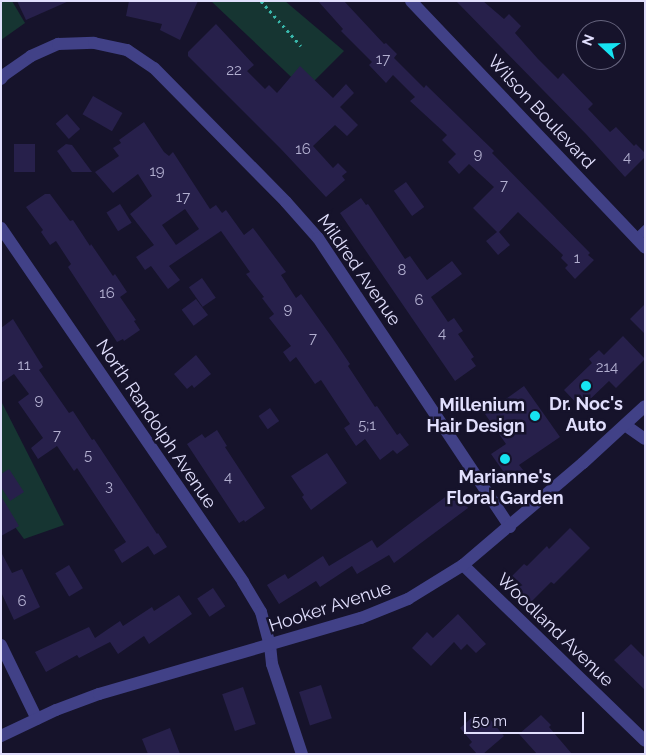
<!DOCTYPE html>
<html>
<head>
<meta charset="utf-8">
<style>
  body { margin:0 }
  #map { position:relative; width:646px; height:755px; overflow:hidden; background:#16132b; font-family:Raleway,sans-serif }
  div>[style] { position:absolute }
  .green>* { inset:0; background:#163532 }
  .building>* { inset:0; background:#27204b; transform-origin:0 0 }
  .path>* { height:3px; margin-top:-1.5px; transform-origin:0; background:repeating-linear-gradient(90deg,#39b7ab 0 2.5px,transparent 0 6.5px) }
  .service>* { height:9px; margin:-4.5px; padding:0 4.5px; transform-origin:4.5px; border-radius:4.5px; background:#414187 }
  .minor>* { height:12px; margin:-6px; padding:0 6px; transform-origin:6px; border-radius:6px; background:#414187 }
  .tertiary>* { height:12px; margin:-6px; padding:0 6px; transform-origin:6px; border-radius:6px; background:#414187 }
  .dots>* { width:14px; height:14px; translate:-50% -50%; box-sizing:border-box; border:2px solid #16132b; border-radius:50% }
  span { translate:-50% -50%; white-space:nowrap; text-align:center; line-height:1.15; -webkit-text-stroke:5px #16132b; paint-order:stroke }
  .number-label { font-size:15px; color:#b2afd0 }
  .number-label span { -webkit-text-stroke-width:0 }
  .street-label { font-size:18px; color:#e1dffd }
  .poi-label { font-size:18px; color:#e1dffd; font-weight:700 }
  .right { translate:-100% -50%; text-align:right }
  .frame { position:absolute; inset:0; border:2px solid #e1dffd; pointer-events:none }
  .north { position:absolute; left:576px; top:20px; width:50px; height:50px; box-sizing:border-box; background:#16132b; border:1px solid #67657f; border-radius:50%; rotate:291deg; font-size:14px; font-weight:700; line-height:20px; text-align:center; color:#e1dffd }
  .north::after { content:''; display:block; margin:auto; width:18px; height:22px; background:#16e3f1; clip-path:polygon(50% 0,100% 100%,50% 72%,0 100%) }
  .scale { position:absolute; left:464px; top:712px; width:120px; height:22px; box-sizing:border-box; border:2px solid #e1dffd; border-top:0; padding-left:6px; font-size:15px; line-height:18px; white-space:nowrap; color:#e1dffd; -webkit-text-stroke:4px #16132b; paint-order:stroke }
</style>
</head>
<body>
<div id="map">
  <div class="green">
    <i style="clip-path:polygon(1px 1px,12px 1px,25px 23px,1px 40px)"></i>
    <i style="clip-path:polygon(211px 1px,285px 1px,344px 51px,305px 90px)"></i>
    <i style="clip-path:polygon(1px 401px,64px 525px,24px 539px,1px 508px)"></i>
  </div>
  <div class="building">
    <i style="clip-path:polygon(17px 1px,69px 1px,26px 20px)"></i>
    <i style="clip-path:polygon(129px 1px,198px 1px,180px 40px,160px 30px,162px 24px,126px 16px)"></i>
    <i style="clip-path:polygon(318px 1px,344px 1px,384px 44px,386px 43px,397px 54px,394px 58px,424px 88px,426px 85px,494px 151px,492px 153px,590px 253px,588px 255px,594px 260px,575px 279px,565px 268px,568px 265px,561px 258px,563px 255px,518px 212px,499px 232px,510px 245px,498px 255px,486px 241px,497px 232px,473px 208px,494px 187px,469px 164px,459px 174px,448px 162px,456px 154px,442px 140px,447px 135px,410px 101px,415px 97px,393px 75px,386px 83px,369px 65px,372px 62px,341px 31px,343px 29px)"></i>
    <i style="clip-path:polygon(456px 1px,483px 1px,504px 19px,509px 14px,521px 26px,515px 33px,538px 59px,558px 79px,563px 73px,593px 104px,588px 109px,610px 132px,616px 127px,634px 146px,636px 144px,645px 153px,645px 157px,625px 177px,586px 134px)"></i>
    <i style="clip-path:polygon(216px 24px,254px 65px,247px 71px,265px 89px,269px 85px,277px 93px,300px 66px,333px 98px,346px 84px,354px 93px,340px 107px,358px 125px,347px 136px,335px 125px,313px 146px,333px 168px,338px 163px,347px 172px,342px 176px,345px 180px,326px 197px,280px 148px,188px 56px,188px 52px)"></i>
    <i style="left:93px;top:96px;width:34px;height:21px;rotate:30deg"></i>
    <i style="left:67px;top:114px;width:20px;height:15px;rotate:49deg"></i>
    <i style="clip-path:polygon(evenodd,144px 122px,164px 152px,169px 156px,173px 152px,210px 209px,216px 205px,222px 213px,226px 210px,244px 235px,253px 228px,286px 272px,281px 275px,296px 298px,301px 294px,331px 336px,350px 364px,348px 366px,375px 407px,377px 406px,397px 435px,400px 433px,409px 445px,397px 454px,393px 450px,380px 460px,365px 439px,356px 446px,344px 428px,350px 424px,321px 380px,315px 384px,296px 357px,290px 362px,283px 352px,291px 346px,269px 318px,274px 314px,262px 298px,264px 297px,246px 274px,250px 272px,221px 231px,169px 266px,180px 280px,168px 289px,151px 266px,145px 270px,136px 257px,154px 245px,130px 214px,152px 196px,138px 174px,113px 193px,95px 172px,119px 156px,113px 148px,121px 143px,119px 140px,144px 122px,185px 209px,199px 229px,176px 245px,162px 225px,185px 209px)"></i>
    <i style="left:14px;top:144px;width:21px;height:28px"></i>
    <i style="clip-path:polygon(66px 144px,72px 145px,92px 172px,72px 172px,57px 151px)"></i>
    <i style="left:406px;top:182px;width:31px;height:15px;rotate:54deg"></i>
    <i style="clip-path:polygon(45px 194px,50px 194px,70px 221px,73px 220px,90px 246px,91px 244px,113px 276px,115px 274px,127px 292px,120px 297px,136px 320px,134px 321px,140px 330px,124px 341px,123px 339px,117px 342px,68px 267px,71px 264px,56px 241px,50px 245px,41px 232px,43px 230px,26px 207px)"></i>
    <i style="clip-path:polygon(361px 198px,366px 205px,368px 204px,405px 259px,410px 256px,427px 280px,452px 261px,462px 274px,431px 297px,448px 322px,454px 318px,463px 331px,458px 334px,474px 357px,471px 359px,476px 366px,455px 381px,340px 213px)"></i>
    <i style="left:120px;top:204px;width:22px;height:16px;rotate:58deg"></i>
    <i style="left:202px;top:278px;width:24px;height:16px;rotate:55deg"></i>
    <i style="left:196px;top:299px;width:20px;height:18px;rotate:53deg"></i>
    <i style="clip-path:polygon(645px 304px,645px 334px,630px 319px)"></i>
    <i style="clip-path:polygon(13px 319px,43px 367px,39px 370px,69px 413px,73px 411px,92px 440px,94px 439px,157px 534px,158px 533px,167px 547px,154px 555px,148px 546px,122px 563px,114px 550px,126px 542px,77px 468px,74px 471px,57px 446px,38px 459px,31px 448px,43px 438px,18px 402px,29px 394px,14px 374px,1px 383px,1px 328px)"></i>
    <i style="clip-path:polygon(623px 336px,645px 359px,616px 388px,609px 381px,581px 408px,564px 390px,592px 363px,589px 359px,599px 350px,604px 355px)"></i>
    <i style="clip-path:polygon(196px 355px,211px 374px,194px 388px,192px 385px,187px 389px,174px 374px)"></i>
    <i style="clip-path:polygon(524px 386px,560px 437px,519px 465px,524px 471px,510px 481px,491px 454px,506px 444px,485px 414px)"></i>
    <i style="left:270px;top:408px;width:16px;height:14px;rotate:55deg"></i>
    <i style="clip-path:polygon(217px 430px,227px 446px,225px 447px,265px 508px,245px 522px,244px 520px,239px 523px,187px 444px,202px 434px,205px 438px)"></i>
    <i style="clip-path:polygon(327px 453px,347px 483px,311px 510px,302px 497px,304px 495px,291px 476px)"></i>
    <i style="clip-path:polygon(9px 469px,24px 492px,10px 501px,1px 487px,1px 474px)"></i>
    <i style="clip-path:polygon(456px 489px,468px 508px,394px 563px,389px 555px,357px 574px,352px 566px,320px 587px,316px 581px,279px 604px,267px 585px,285px 574px,288px 579px,323px 556px,329px 566px,372px 540px,377px 548px)"></i>
    <i style="clip-path:polygon(1px 496px,19px 526px,1px 536px)"></i>
    <i style="clip-path:polygon(570px 528px,590px 548px,554px 584px,551px 582px,531px 602px,509px 579px,524px 564px,527px 566px,547px 546px,549px 549px)"></i>
    <i style="clip-path:polygon(1px 552px,12px 573px,22px 569px,40px 607px,14px 620px,1px 592px)"></i>
    <i style="left:69px;top:565px;width:27px;height:16px;rotate:59deg"></i>
    <i style="left:213px;top:588px;width:22px;height:19px;rotate:56deg"></i>
    <i style="clip-path:polygon(179px 595px,192px 614px,149px 644px,144px 636px,118px 654px,110px 642px,79px 658px,77px 655px,46px 672px,35px 652px,89px 627px,95px 638px,120px 621px,123px 626px,152px 607px,154px 611px)"></i>
    <i style="clip-path:polygon(458px 614px,486px 644px,476px 653px,467px 644px,461px 650px,454px 642px,431px 666px,412px 648px,427px 632px,433px 638px)"></i>
    <i style="clip-path:polygon(631px 644px,645px 658px,645px 690px,614px 660px)"></i>
    <i style="left:321px;top:685px;width:35px;height:23px;rotate:72deg"></i>
    <i style="left:243px;top:687px;width:39px;height:22px;rotate:71deg"></i>
    <i style="clip-path:polygon(476px 714px,483px 723px,489px 718px,504px 736px,483px 754px,477px 754px,469px 745px,472px 742px,460px 728px)"></i>
    <i style="clip-path:polygon(541px 715px,551px 725px,549px 727px,572px 754px,537px 754px,519px 734px)"></i>
    <i style="clip-path:polygon(170px 728px,180px 754px,148px 754px,142px 739px)"></i>
  </div>
  <div class="path">
    <i style="left:261px;top:1px;width:60px;rotate:48.4deg"></i>
  </div>
  <div class="service">
    <i style="left:636px;top:238px;width:13px;rotate:-45deg"></i>
  </div>
  <div class="minor">
    <i style="left:411px;top:1px;width:340px;rotate:46.5deg"></i>
    <i style="left:1px;top:79px;width:5px;rotate:-53deg"></i>
    <i style="left:4px;top:75px;width:33px;rotate:-35deg"></i>
    <i style="left:31px;top:56px;width:30px;rotate:-24deg"></i>
    <i style="left:58px;top:44px;width:36px;rotate:-2deg"></i>
    <i style="left:94px;top:43px;width:34px;rotate:12deg"></i>
    <i style="left:127px;top:50px;width:32px;rotate:34deg"></i>
    <i style="left:154px;top:68px;width:188px;rotate:45.4deg"></i>
    <i style="left:286px;top:202px;width:48px;rotate:48.4deg"></i>
    <i style="left:318px;top:238px;width:347px;rotate:56.4deg"></i>
    <i style="left:1px;top:228px;width:429px;rotate:55.6deg"></i>
    <i style="left:243px;top:582px;width:35px;rotate:59deg"></i>
    <i style="left:261px;top:612px;width:34px;rotate:75deg"></i>
    <i style="left:270px;top:645px;width:19px;rotate:84deg"></i>
    <i style="left:272px;top:664px;width:95px;rotate:71.6deg"></i>
    <i style="left:625px;top:425px;width:24px;rotate:35deg"></i>
    <i style="left:463px;top:565px;width:253px;rotate:44deg"></i>
    <i style="left:1px;top:645px;width:82px;rotate:64.1deg"></i>
  </div>
  <div class="tertiary">
    <i style="left:1px;top:736px;width:61px;rotate:-25.3deg"></i>
    <i style="left:56px;top:710px;width:46px;rotate:-20.4deg"></i>
    <i style="left:99px;top:694px;width:273px;rotate:-16.2deg"></i>
    <i style="left:361px;top:618px;width:51px;rotate:-22deg"></i>
    <i style="left:408px;top:599px;width:65px;rotate:-31.7deg"></i>
    <i style="left:463px;top:565px;width:157px;rotate:-40.4deg"></i>
    <i style="left:583px;top:463px;width:84px;rotate:-42.6deg"></i>
  </div>
  <div class="dots">
    <i style="left:586px;top:386px;background:#16e3f1"></i>
    <i style="left:535px;top:416px;background:#16e3f1"></i>
    <i style="left:505px;top:459px;background:#16e3f1"></i>
  </div>
  <div class="number-label">
    <span style="left:383px;top:60px">17</span>
    <span style="left:234px;top:71px">22</span>
    <span style="left:303px;top:150px">16</span>
    <span style="left:478px;top:155px">9</span>
    <span style="left:627px;top:158px">4</span>
    <span style="left:157px;top:172px">19</span>
    <span style="left:504px;top:186px">7</span>
    <span style="left:183px;top:198px">17</span>
    <span style="left:577px;top:259px">1</span>
    <span style="left:402px;top:271px">8</span>
    <span style="left:107px;top:294px">16</span>
    <span style="left:419px;top:301px">6</span>
    <span style="left:288px;top:310px">9</span>
    <span style="left:442px;top:334px">4</span>
    <span style="left:313px;top:339px">7</span>
    <span style="left:24px;top:366px">11</span>
    <span style="left:607px;top:368px">214</span>
    <span style="left:39px;top:401px">9</span>
    <span style="left:367px;top:426px">5;1</span>
    <span style="left:57px;top:436px">7</span>
    <span style="left:88px;top:456px">5</span>
    <span style="left:228px;top:478px">4</span>
    <span style="left:109px;top:487px">3</span>
    <span style="left:22px;top:602px">6</span>
  </div>
  <div class="street-label">
    <span style="left:541px;top:112px;rotate:47deg">Wilson Boulevard</span>
    <span style="left:359px;top:270px;rotate:55deg">Mildred Avenue</span>
    <span style="left:156px;top:424px;rotate:56deg">North Randolph Avenue</span>
    <span style="left:330px;top:607px;rotate:-18deg">Hooker Avenue</span>
    <span style="left:555px;top:630px;rotate:44deg">Woodland Avenue</span>
  </div>
  <div class="poi-label">
    <span style="left:586px;top:415px">Dr. Noc's<br>Auto</span>
    <span class="right" style="left:525px;top:416px">Millenium<br>Hair Design</span>
    <span style="left:505px;top:488px">Marianne's<br>Floral Garden</span>
  </div>
  <div class="frame"></div>
  <div class="north">N</div>
  <div class="scale">50 m</div>
</div>
</body>
</html>
